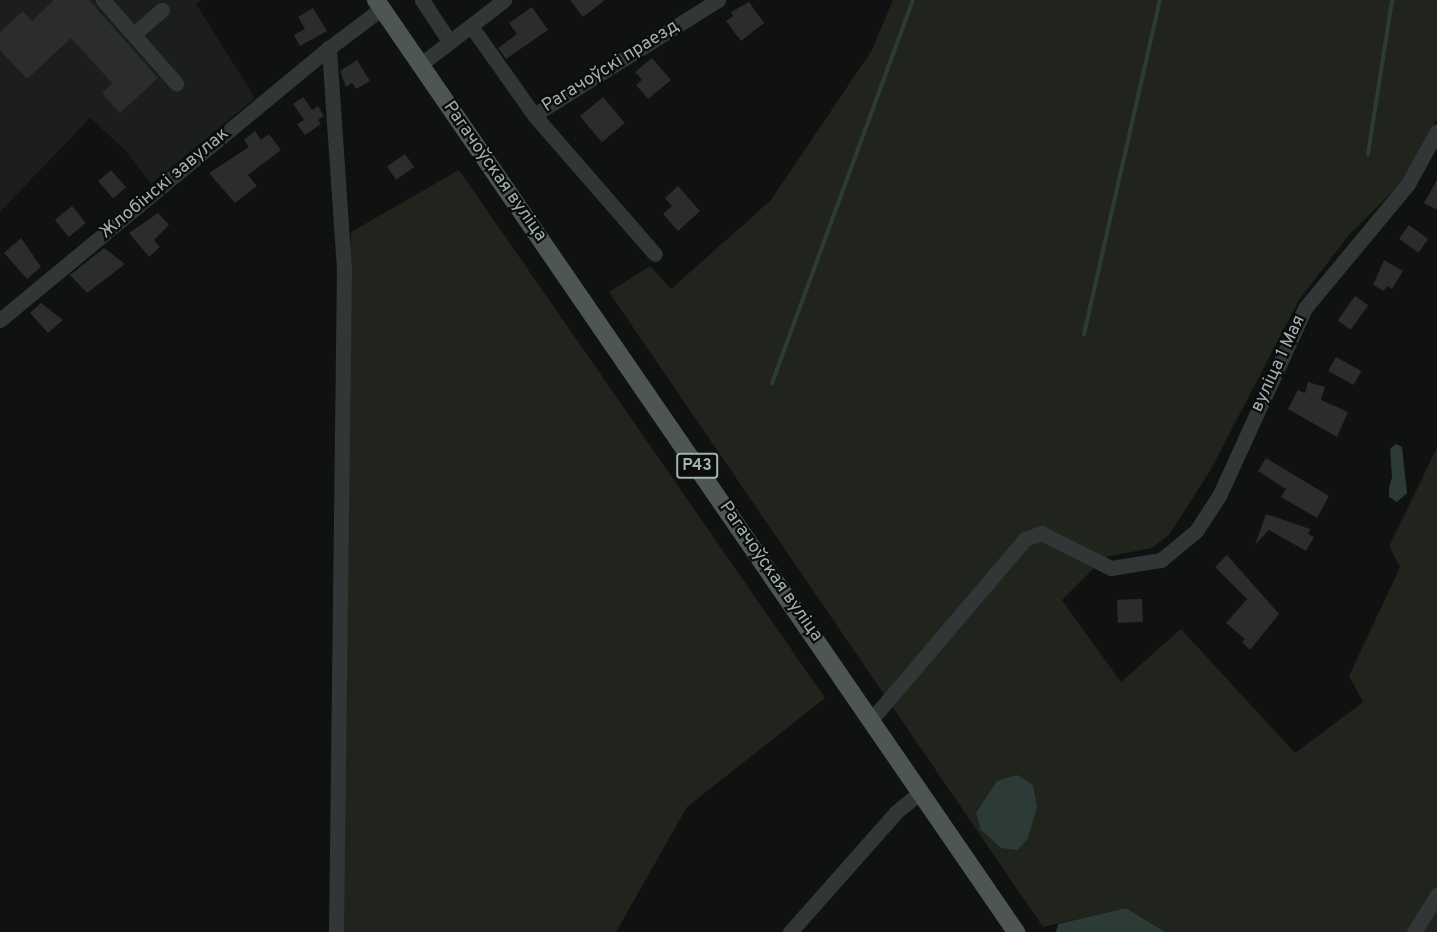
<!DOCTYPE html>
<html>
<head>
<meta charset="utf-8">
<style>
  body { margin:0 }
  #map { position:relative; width:1437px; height:932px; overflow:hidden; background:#101111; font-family:Overpass,sans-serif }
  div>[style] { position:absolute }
  .built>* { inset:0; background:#1c1e1e }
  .green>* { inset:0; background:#21241c }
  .water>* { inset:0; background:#2c3b36 }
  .stream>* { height:4px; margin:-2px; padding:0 2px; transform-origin:2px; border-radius:2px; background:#2c3b36 }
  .building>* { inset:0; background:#2b2d2d; transform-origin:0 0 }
  .minor>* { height:15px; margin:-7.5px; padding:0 7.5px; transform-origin:7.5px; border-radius:7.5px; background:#313636 }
  .major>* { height:18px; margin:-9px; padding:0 9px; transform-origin:9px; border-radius:9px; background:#4d5555 }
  span { translate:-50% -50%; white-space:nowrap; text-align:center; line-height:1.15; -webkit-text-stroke:4.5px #0b0c0c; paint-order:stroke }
  .shield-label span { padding:2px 4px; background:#0b0c0c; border:2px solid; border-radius:4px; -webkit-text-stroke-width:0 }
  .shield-label { font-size:16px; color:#a1b2b0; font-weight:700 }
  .street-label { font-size:18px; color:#a1b2b0 }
</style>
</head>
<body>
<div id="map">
  <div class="built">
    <i style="clip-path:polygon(0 0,202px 0,196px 4px,255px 98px,151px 184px,124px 149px,90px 118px,0 212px)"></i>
  </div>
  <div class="green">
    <i style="clip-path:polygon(893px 0,1437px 0,1437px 119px,1404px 180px,1348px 236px,1299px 300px,1210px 471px,1169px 535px,1152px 548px,1105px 557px,1062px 600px,1121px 682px,1181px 629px,1295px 753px,1363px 702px,1349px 676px,1400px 567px,1389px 546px,1437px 448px,1437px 932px,1165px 932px,1126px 908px,1043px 927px,609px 292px,650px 266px,671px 289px,771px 200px,872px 50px)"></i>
    <i style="clip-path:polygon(459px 170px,825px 698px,687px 807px,616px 932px,338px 932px,338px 744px,351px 232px)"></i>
  </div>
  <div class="water">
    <i style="clip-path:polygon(1396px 444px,1402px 447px,1407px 493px,1397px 502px,1389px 497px,1389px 488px,1392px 477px,1390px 449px)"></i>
    <i style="clip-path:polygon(1017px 775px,1033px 785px,1037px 807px,1028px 838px,1018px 850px,1001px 848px,981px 830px,976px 813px,997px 781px)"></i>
    <i style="clip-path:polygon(1126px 908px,1165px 932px,1056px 932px,1058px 924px)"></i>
  </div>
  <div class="stream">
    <i style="left:1368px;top:154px;width:156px;rotate:-81.1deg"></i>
    <i style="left:1084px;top:334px;width:343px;rotate:-77.2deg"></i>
    <i style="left:772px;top:383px;width:408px;rotate:-69.8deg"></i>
  </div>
  <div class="building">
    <i style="clip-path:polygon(54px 0,89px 0,158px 78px,120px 113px,102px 93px,112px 83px,71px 38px,27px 79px,0 50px,0 32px,23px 11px,32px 21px)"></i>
    <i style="clip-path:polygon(570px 0,605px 0,583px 17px)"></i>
    <i style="clip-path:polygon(749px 2px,764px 23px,741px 41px,726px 21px,733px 16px,731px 12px)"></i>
    <i style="clip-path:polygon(532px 7px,548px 30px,506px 59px,498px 48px,517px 34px,509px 23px)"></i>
    <i style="clip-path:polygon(313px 8px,327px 31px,300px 46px,294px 35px,305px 29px,298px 17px)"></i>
    <i style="clip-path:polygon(652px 58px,671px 80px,648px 99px,636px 85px,642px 80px,635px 72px)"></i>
    <i style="clip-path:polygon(357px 60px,370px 81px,356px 89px,352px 83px,346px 87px,340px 71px)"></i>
    <i style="clip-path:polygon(303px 97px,312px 110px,318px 106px,324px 116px,318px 120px,321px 124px,305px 135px,297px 124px,304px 120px,293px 104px)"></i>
    <i style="left:603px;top:97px;width:34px;height:30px;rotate:50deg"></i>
    <i style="clip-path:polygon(255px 131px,261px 140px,269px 134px,281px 150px,248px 175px,257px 186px,235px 203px,209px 173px,249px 147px,244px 140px)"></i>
    <i style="left:405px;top:154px;width:16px;height:22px;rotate:55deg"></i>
    <i style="left:111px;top:170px;width:23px;height:17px;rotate:49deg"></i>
    <i style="clip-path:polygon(1437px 180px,1437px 210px,1424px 203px)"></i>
    <i style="clip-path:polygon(678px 186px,700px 211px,678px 231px,663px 214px,672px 206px,665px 198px)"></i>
    <i style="left:72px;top:206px;width:22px;height:22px;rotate:51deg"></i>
    <i style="clip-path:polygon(158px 213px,169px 225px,154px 240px,160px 247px,149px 257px,129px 233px)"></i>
    <i style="left:1409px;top:225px;width:24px;height:17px;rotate:36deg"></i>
    <i style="clip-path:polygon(21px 238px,41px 267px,27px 279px,4px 253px)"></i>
    <i style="clip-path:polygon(104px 248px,125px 264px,87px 293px,70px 275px)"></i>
    <i style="clip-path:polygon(1384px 260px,1403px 271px,1392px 289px,1387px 286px,1384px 291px,1373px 285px)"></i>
    <i style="left:1355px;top:296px;width:16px;height:30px;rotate:35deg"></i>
    <i style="clip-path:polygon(41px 303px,63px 320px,48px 333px,30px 313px)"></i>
    <i style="left:1336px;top:357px;width:29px;height:16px;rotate:29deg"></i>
    <i style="clip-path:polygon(1308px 382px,1325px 387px,1321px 400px,1348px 412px,1337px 437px,1288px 409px,1298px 390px,1305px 393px)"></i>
    <i style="clip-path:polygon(1266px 458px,1329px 496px,1317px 518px,1281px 497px,1286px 489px,1258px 471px)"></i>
    <i style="clip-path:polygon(1266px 514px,1310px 529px,1308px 534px,1314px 537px,1306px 551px,1269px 530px,1255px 545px)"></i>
    <i style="clip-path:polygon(1227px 555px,1279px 614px,1250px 650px,1242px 642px,1245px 639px,1226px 623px,1247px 599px,1215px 567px)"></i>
    <i style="left:1142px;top:599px;width:23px;height:25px;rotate:88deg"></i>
  </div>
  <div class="minor">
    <i style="left:103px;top:0;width:111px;rotate:48.7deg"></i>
    <i style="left:422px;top:0;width:49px;rotate:56.6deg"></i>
    <i style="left:471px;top:26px;width:109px;rotate:54.7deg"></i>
    <i style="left:534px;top:115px;width:184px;rotate:49deg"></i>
    <i style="left:134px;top:34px;width:37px;rotate:-41deg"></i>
    <i style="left:421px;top:64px;width:105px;rotate:-37.6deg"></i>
    <i style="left:534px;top:115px;width:217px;rotate:-32deg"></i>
    <i style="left:0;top:320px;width:427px;rotate:-39.6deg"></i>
    <i style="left:871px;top:720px;width:238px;rotate:-49.6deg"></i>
    <i style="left:1025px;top:539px;width:17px;rotate:-21deg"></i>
    <i style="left:1041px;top:533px;width:78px;rotate:26.6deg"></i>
    <i style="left:1111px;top:568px;width:51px;rotate:-9.1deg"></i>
    <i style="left:1161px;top:560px;width:45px;rotate:-39.6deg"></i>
    <i style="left:1196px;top:531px;width:42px;rotate:-56.7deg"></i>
    <i style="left:1219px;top:496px;width:207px;rotate:-65.4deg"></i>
    <i style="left:1305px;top:308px;width:161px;rotate:-50.3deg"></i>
    <i style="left:1408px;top:184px;width:60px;rotate:-61.3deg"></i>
    <i style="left:336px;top:932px;width:663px;rotate:-89.31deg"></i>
    <i style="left:344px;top:269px;width:222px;rotate:-93.9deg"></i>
    <i style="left:329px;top:48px;width:66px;rotate:-37deg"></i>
    <i style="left:790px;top:932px;width:160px;rotate:-48.5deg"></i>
    <i style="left:896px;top:812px;width:32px;rotate:-39deg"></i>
    <i style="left:1414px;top:932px;width:44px;rotate:-58.1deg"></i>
  </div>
  <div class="major">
    <i style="left:376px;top:0;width:1131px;rotate:55.52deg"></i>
  </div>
  <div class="shield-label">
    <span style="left:697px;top:466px">Р43</span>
  </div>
  <div class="street-label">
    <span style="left:611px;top:67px;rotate:-32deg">Рагачоўскі праезд</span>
    <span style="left:494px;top:172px;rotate:55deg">Рагачоўская вуліца</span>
    <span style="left:165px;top:184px;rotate:-40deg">Жлобінскі завулак</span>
    <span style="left:1279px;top:364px;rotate:-65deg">вуліца 1 Мая</span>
    <span style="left:770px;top:572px;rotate:55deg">Рагачоўская вуліца</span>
  </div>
</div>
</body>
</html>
